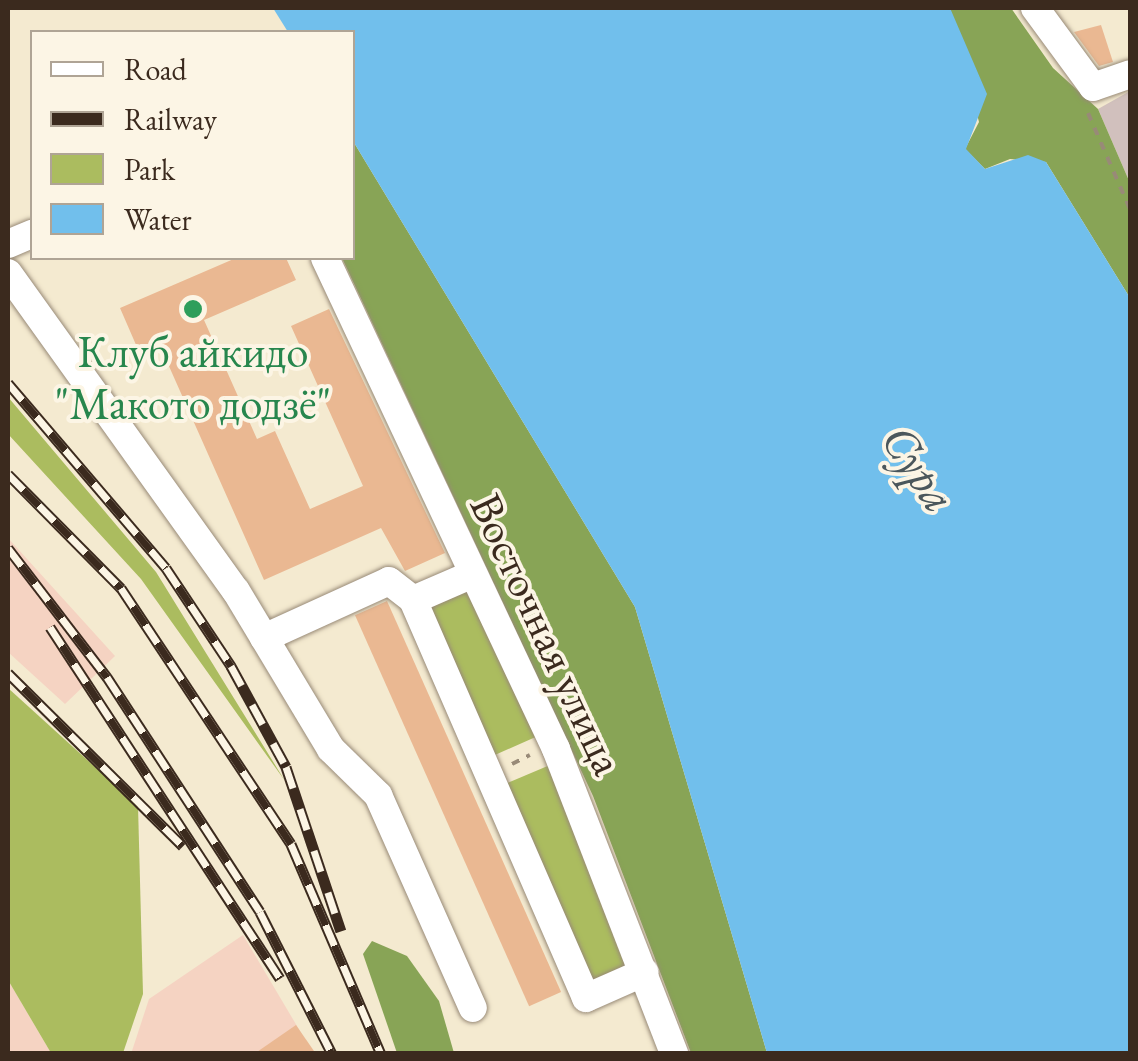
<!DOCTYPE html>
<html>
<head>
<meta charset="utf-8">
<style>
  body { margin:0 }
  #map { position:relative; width:1138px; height:1061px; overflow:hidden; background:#f4ead0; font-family:"EB Garamond",serif }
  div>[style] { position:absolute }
  .built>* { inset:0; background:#f5d3c2 }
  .industrial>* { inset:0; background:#d1c0bd }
  .green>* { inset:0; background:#abbc5f; transform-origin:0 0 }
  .forest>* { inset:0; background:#88a456 }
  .water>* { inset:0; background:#71bfec }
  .building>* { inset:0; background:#eab892; transform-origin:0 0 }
  .path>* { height:4px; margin-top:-2px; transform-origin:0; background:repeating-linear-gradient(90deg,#988a77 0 8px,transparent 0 16px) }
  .roads { filter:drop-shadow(0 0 2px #988a77) drop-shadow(0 0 2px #988a77) }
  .minor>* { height:28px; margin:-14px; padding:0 14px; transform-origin:14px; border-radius:14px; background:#fff }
  .rail>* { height:11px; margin-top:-5.5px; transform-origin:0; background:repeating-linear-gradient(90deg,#fcf5e5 0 22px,#3b2a1e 0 44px); box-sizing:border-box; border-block:2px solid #3b2a1e }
  .dots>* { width:28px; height:28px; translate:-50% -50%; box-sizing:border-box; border:5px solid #fcf5e5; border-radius:50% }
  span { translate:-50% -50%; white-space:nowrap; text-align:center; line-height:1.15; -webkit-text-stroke:8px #fcf5e5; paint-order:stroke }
  .leisure-label { font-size:45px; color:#27864d }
  .street-label { font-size:45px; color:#3b2a1e }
  .water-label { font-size:48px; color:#4b575c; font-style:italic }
  .frame { position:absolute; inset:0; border:10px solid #3b2a1e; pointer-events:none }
  .legend { position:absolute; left:30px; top:30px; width:325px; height:230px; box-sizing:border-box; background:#fcf5e5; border:2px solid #afa495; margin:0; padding:12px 18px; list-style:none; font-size:30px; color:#3b2a1e }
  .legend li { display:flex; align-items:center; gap:20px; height:50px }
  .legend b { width:50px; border:2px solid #afa495 }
</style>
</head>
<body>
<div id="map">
  <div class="built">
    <i style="clip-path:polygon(8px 538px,115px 656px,65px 704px,8px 652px)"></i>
    <i style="clip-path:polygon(243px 935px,313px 1053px,131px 1054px,149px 999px)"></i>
    <i style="clip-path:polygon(8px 980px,51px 1053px,8px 1053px)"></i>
  </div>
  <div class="industrial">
    <i style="clip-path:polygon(1130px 91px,1130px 183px,1098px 109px)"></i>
  </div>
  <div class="green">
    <i style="clip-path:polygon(8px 397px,156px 572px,285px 781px,141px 579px,8px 434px)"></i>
    <i style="left:469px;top:586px;width:165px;height:47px;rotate:66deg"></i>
    <i style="clip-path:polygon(8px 688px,138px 806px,143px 994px,123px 1053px,51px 1053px,8px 980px)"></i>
    <i style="left:550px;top:765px;width:215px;height:47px;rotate:67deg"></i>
  </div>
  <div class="forest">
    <i style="clip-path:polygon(950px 8px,1011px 8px,1053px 68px,1098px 109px,1130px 183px,1130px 298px,1046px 162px,1010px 159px,985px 169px,965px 149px,979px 122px)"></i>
    <i style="clip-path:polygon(353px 141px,635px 607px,767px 1053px,691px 1053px,593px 796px,342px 258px,352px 258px)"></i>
    <i style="clip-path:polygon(372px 941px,407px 956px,439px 1001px,454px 1053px,397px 1053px,363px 954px)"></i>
  </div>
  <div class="water">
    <i style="clip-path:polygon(273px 8px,950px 8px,987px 94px,966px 149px,985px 169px,1028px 155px,1046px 162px,1130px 298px,1130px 1053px,767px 1053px,635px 607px,353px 141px,352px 32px,288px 32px)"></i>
  </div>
  <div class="building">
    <i style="clip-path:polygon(1101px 25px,1113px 62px,1099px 66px,1074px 32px)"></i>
    <i style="clip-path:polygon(236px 258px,286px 258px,296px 280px,204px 320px,257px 439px,275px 431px,310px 509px,363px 486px,291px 326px,329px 309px,445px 553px,405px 571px,381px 528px,264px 580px,160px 346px,140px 354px,120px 308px)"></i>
    <i style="left:387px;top:601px;width:428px;height:35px;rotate:66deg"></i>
    <i style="clip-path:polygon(296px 1025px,316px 1054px,254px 1054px)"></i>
  </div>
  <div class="path">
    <i style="left:1088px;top:113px;width:105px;rotate:66.4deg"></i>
    <i style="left:512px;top:764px;width:20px;rotate:-27deg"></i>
  </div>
  <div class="roads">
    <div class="minor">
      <i style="left:1035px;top:8px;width:98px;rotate:53.7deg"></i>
      <i style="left:1093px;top:87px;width:39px;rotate:-19deg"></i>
      <i style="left:8px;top:244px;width:26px;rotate:-23deg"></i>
      <i style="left:325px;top:258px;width:543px;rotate:64.8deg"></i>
      <i style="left:556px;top:749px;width:327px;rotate:68.8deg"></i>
      <i style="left:8px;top:273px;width:391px;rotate:54.4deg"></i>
      <i style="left:236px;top:591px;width:184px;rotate:59deg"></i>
      <i style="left:331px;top:749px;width:66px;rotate:44.4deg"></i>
      <i style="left:378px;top:795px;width:233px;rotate:66deg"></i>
      <i style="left:473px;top:574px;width:65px;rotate:156.6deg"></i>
      <i style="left:413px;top:600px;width:434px;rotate:66.5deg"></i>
      <i style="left:586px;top:998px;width:64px;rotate:-23.8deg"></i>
      <i style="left:264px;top:638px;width:137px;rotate:-24.5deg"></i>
      <i style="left:389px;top:581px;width:31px;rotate:38deg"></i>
    </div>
  </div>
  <div class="rail">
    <i style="left:8px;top:383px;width:243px;rotate:49.5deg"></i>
    <i style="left:166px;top:568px;width:118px;rotate:56.4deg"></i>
    <i style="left:231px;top:666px;width:115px;rotate:61.4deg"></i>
    <i style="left:286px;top:767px;width:173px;rotate:71.5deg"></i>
    <i style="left:8px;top:474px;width:161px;rotate:45.3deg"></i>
    <i style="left:121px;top:588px;width:307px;rotate:56.4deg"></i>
    <i style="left:291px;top:844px;width:228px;rotate:66.8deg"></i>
    <i style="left:8px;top:548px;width:163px;rotate:52.5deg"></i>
    <i style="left:107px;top:677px;width:280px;rotate:56.9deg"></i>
    <i style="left:260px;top:912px;width:159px;rotate:63.1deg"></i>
    <i style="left:50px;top:627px;width:420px;rotate:56.8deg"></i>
    <i style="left:8px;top:673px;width:246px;rotate:44.7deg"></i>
  </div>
  <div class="dots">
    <i style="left:193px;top:309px;background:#2e9e5b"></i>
  </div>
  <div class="leisure-label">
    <span style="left:193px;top:378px">Клуб айкидо<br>"Макото додзё"</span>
  </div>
  <div class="street-label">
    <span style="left:547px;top:634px;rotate:65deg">Восточная улица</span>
  </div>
  <div class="water-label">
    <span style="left:919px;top:468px;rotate:56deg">Сура</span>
  </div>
  <div class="frame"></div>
  <ul class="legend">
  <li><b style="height:12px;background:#fff"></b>Road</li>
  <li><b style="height:12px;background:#3b2a1e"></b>Railway</li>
  <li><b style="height:28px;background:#abbc5f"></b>Park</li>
  <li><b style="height:28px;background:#71bfec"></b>Water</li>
  </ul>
</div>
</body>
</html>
